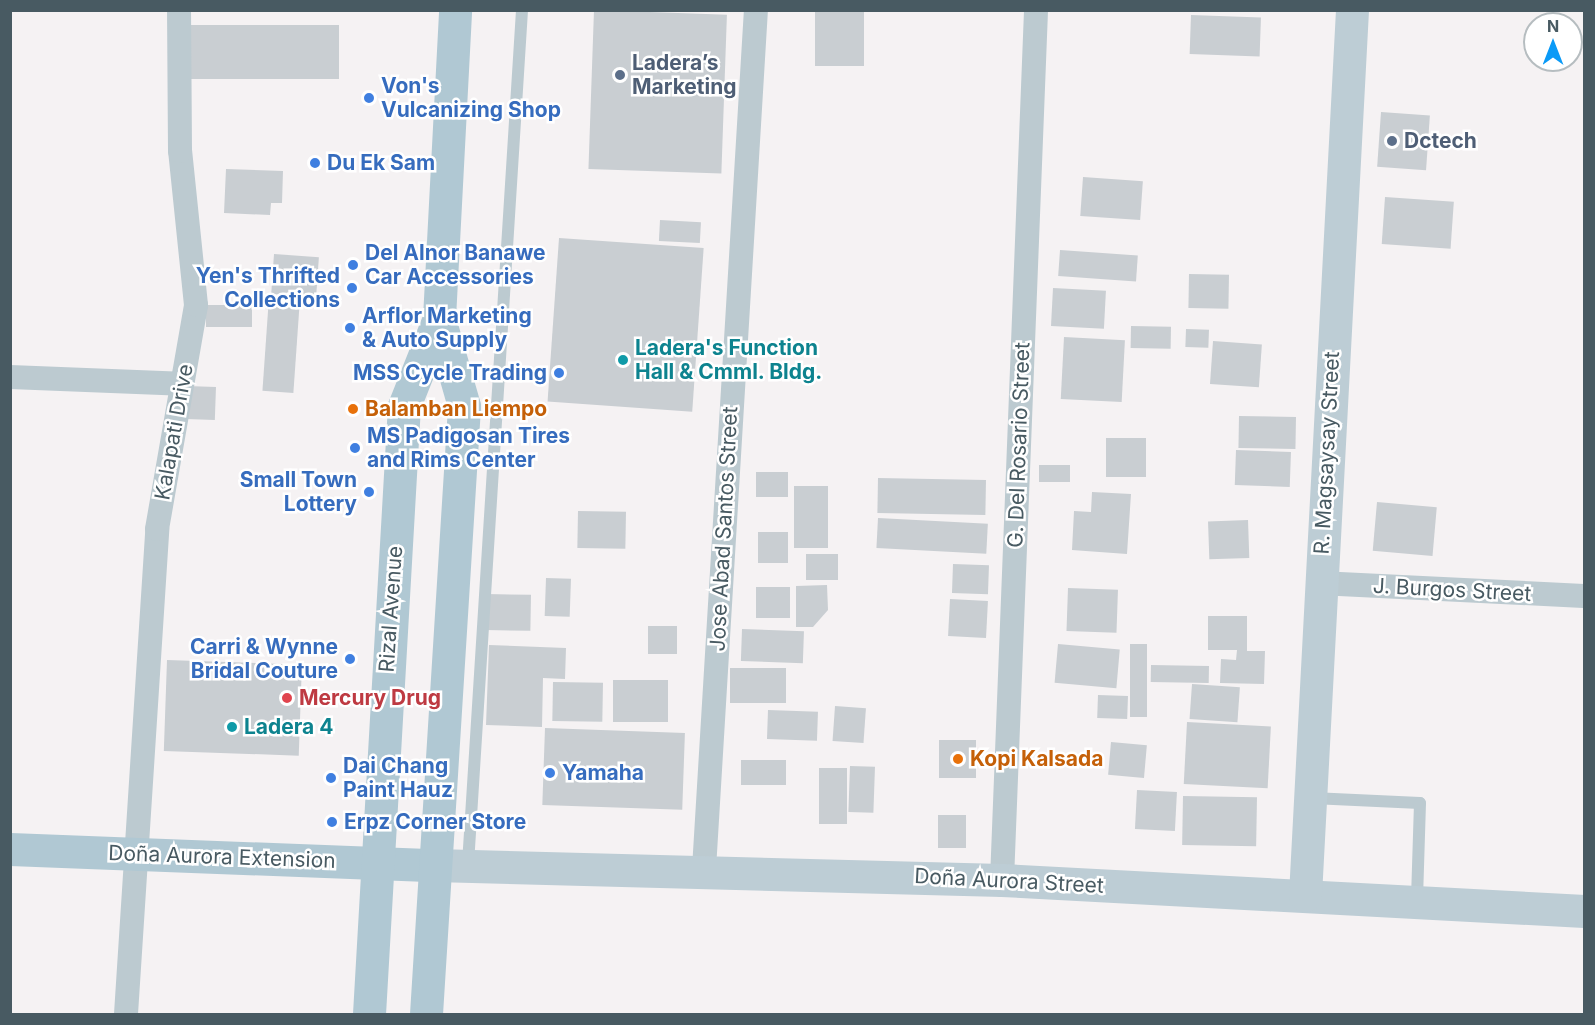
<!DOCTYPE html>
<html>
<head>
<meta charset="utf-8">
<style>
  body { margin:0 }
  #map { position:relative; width:1595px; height:1025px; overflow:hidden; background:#f5f2f3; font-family:Inter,sans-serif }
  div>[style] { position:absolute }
  .building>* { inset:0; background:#c9ced2; transform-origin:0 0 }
  .lane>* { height:12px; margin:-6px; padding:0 6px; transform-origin:6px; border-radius:6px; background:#bccad0 }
  .street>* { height:24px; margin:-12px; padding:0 12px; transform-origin:12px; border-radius:12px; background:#bccad0 }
  .secondary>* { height:33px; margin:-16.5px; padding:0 16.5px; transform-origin:16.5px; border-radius:16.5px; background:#bdcdd5 }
  .primary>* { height:33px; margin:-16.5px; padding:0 16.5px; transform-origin:16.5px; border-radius:16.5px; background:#b0c8d3 }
  .dots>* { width:16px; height:16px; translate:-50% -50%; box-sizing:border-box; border:3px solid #fff; border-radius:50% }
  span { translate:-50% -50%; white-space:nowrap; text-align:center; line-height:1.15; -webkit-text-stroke:5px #fff; paint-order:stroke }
  .service-label { font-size:21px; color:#4e5e75; font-weight:700 }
  .left { translate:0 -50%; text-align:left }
  .shop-label { font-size:21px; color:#366cbe; font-weight:700 }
  .right { translate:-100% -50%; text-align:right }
  .culture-label { font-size:21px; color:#0d838f; font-weight:700 }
  .food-label { font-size:21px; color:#c56008; font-weight:700 }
  .street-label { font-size:21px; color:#485a62 }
  .health-label { font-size:21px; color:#be3a42; font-weight:700 }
  .frame { position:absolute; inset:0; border:12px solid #485a62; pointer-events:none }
  .north { position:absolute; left:1523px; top:12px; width:60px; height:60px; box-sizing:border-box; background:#fff; border:2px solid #b6bdc0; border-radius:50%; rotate:0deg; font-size:16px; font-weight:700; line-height:24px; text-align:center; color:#485a62 }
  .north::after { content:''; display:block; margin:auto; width:21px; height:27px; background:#0a9af7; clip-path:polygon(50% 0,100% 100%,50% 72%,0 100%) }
</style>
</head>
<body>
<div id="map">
  <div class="building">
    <i style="left:594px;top:10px;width:133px;height:159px;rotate:2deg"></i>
    <i style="left:815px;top:10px;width:49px;height:56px"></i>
    <i style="left:1191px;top:15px;width:70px;height:39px;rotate:2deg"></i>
    <i style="left:191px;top:25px;width:148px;height:54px"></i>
    <i style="left:1381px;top:112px;width:49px;height:55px;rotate:4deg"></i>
    <i style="clip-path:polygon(226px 169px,283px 171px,282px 203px,271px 203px,270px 215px,224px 213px)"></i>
    <i style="left:1083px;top:177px;width:60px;height:39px;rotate:4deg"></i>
    <i style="left:1385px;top:197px;width:69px;height:47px;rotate:4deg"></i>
    <i style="left:660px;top:220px;width:41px;height:21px;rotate:3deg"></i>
    <i style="left:559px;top:238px;width:145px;height:164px;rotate:4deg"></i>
    <i style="left:1060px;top:250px;width:78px;height:26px;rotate:4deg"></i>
    <i style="left:274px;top:254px;width:45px;height:40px;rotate:4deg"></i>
    <i style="left:1189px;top:274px;width:40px;height:34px;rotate:1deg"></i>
    <i style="left:1053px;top:288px;width:53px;height:38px;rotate:3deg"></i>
    <i style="left:269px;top:297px;width:31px;height:94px;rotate:4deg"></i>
    <i style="left:206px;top:305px;width:46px;height:22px"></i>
    <i style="left:1131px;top:326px;width:40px;height:22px;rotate:1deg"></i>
    <i style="left:1186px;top:329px;width:23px;height:18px;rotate:2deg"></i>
    <i style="left:1064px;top:337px;width:61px;height:62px;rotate:3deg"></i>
    <i style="left:1213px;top:341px;width:49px;height:43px;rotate:4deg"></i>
    <i style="left:187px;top:386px;width:29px;height:33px;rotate:2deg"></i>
    <i style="left:1239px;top:416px;width:57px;height:32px;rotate:1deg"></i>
    <i style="left:1106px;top:438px;width:40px;height:39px"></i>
    <i style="left:1236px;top:450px;width:55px;height:35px;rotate:2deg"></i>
    <i style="left:1070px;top:465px;width:17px;height:31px;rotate:90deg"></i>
    <i style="left:756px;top:472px;width:32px;height:25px"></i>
    <i style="left:878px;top:478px;width:108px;height:35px;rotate:1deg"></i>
    <i style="left:794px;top:486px;width:34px;height:62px"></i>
    <i style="clip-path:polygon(1092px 492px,1131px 494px,1127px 554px,1072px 550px,1074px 511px,1091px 512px)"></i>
    <i style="left:1377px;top:502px;width:60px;height:49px;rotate:5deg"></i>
    <i style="left:578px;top:511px;width:48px;height:37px;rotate:1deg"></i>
    <i style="left:878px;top:518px;width:110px;height:30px;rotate:3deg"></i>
    <i style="left:1248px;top:520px;width:38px;height:40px;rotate:88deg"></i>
    <i style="left:758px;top:532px;width:30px;height:31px"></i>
    <i style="left:806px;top:554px;width:32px;height:26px"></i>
    <i style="left:953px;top:564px;width:36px;height:29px;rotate:2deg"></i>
    <i style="left:546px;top:578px;width:25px;height:38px;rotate:2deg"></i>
    <i style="clip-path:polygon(827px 585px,828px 610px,813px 627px,796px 627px,796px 586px)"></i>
    <i style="left:756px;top:587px;width:34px;height:31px"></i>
    <i style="left:1068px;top:588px;width:50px;height:43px;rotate:2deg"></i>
    <i style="left:486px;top:594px;width:45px;height:36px;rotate:1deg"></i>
    <i style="left:950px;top:599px;width:38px;height:37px;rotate:3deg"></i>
    <i style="clip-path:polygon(1208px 616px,1247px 616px,1247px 651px,1265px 651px,1264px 684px,1220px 683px,1221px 659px,1236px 660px,1237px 650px,1208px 650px)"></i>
    <i style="left:648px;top:626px;width:29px;height:28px"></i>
    <i style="left:742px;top:629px;width:62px;height:32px;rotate:2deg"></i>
    <i style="left:1058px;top:644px;width:62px;height:39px;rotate:5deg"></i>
    <i style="left:1130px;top:644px;width:17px;height:73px"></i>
    <i style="clip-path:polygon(489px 645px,566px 648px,565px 679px,543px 678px,542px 727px,486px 725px)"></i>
    <i style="left:167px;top:660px;width:135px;height:91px;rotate:2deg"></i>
    <i style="left:1151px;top:665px;width:58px;height:17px;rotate:1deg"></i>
    <i style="left:730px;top:668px;width:56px;height:35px"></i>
    <i style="left:613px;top:680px;width:55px;height:42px"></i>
    <i style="left:553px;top:682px;width:50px;height:39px;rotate:1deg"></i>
    <i style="left:1192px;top:684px;width:48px;height:35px;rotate:4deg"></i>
    <i style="left:1098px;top:695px;width:30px;height:23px;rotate:2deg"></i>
    <i style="left:835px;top:706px;width:31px;height:35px;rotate:4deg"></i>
    <i style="left:768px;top:710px;width:50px;height:29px;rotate:2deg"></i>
    <i style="left:1187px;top:722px;width:84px;height:62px;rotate:3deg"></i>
    <i style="left:545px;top:728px;width:140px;height:77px;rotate:2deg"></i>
    <i style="left:939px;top:740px;width:37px;height:38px"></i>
    <i style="left:1111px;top:742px;width:36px;height:33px;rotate:5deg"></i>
    <i style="left:741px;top:760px;width:45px;height:25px"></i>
    <i style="left:850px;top:766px;width:25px;height:46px;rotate:2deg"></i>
    <i style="left:819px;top:768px;width:28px;height:56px"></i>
    <i style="left:1137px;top:790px;width:40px;height:39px;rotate:3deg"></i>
    <i style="left:1183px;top:796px;width:74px;height:49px;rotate:1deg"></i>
    <i style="left:938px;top:815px;width:28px;height:33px"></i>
  </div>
  <div class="lane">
    <i style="left:1312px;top:798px;width:108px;rotate:2.7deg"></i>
    <i style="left:1420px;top:803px;width:97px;rotate:91.8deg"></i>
    <i style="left:468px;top:864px;width:856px;rotate:-86.38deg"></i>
  </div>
  <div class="street">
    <i style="left:10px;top:377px;width:171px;rotate:2.3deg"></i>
    <i style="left:1319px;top:583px;width:265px;rotate:2.8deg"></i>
    <i style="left:704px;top:869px;width:861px;rotate:-86.54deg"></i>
    <i style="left:1002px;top:880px;width:871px;rotate:-87.76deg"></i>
    <i style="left:126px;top:1014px;width:486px;rotate:-86.3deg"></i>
    <i style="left:157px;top:529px;width:227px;rotate:-80.1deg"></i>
    <i style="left:196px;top:305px;width:155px;rotate:-95.9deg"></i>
    <i style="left:180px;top:151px;width:141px;rotate:-90.4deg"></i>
  </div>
  <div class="secondary">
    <i style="left:434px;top:865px;width:568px;rotate:1.51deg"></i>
    <i style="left:1002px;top:880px;width:583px;rotate:3.05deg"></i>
    <i style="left:1305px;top:895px;width:886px;rotate:-86.96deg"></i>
  </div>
  <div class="primary">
    <i style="left:10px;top:849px;width:424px;rotate:2.2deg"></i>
    <i style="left:369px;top:1014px;width:609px;rotate:-86.71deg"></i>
    <i style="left:404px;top:406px;width:95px;rotate:-68.3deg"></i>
    <i style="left:426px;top:1014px;width:609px;rotate:-86.42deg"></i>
    <i style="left:464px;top:406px;width:91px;rotate:-105.9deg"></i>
    <i style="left:439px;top:318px;width:308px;rotate:-87deg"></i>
  </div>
  <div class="dots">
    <i style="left:620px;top:75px;background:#5c6f8a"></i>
    <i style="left:369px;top:98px;background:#3f7fe0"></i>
    <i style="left:1392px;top:141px;background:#5c6f8a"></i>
    <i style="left:315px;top:163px;background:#3f7fe0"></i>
    <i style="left:353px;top:265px;background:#3f7fe0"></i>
    <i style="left:352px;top:288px;background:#3f7fe0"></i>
    <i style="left:350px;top:328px;background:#3f7fe0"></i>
    <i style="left:623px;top:360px;background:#0f9aa8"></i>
    <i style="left:559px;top:373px;background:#3f7fe0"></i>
    <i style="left:353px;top:409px;background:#e8710a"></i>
    <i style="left:355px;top:448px;background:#3f7fe0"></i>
    <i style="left:369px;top:492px;background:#3f7fe0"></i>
    <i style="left:350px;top:659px;background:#3f7fe0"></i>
    <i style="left:287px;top:698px;background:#e0444e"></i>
    <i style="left:232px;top:727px;background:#0f9aa8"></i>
    <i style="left:958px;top:759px;background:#e8710a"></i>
    <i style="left:550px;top:773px;background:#3f7fe0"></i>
    <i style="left:331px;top:778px;background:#3f7fe0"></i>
    <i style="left:332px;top:822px;background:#3f7fe0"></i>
  </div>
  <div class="service-label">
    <span class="left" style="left:632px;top:75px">Ladera’s<br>Marketing</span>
    <span class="left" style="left:1404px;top:141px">Dctech</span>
  </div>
  <div class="shop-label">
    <span class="left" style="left:381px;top:98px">Von's<br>Vulcanizing Shop</span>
    <span class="left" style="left:327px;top:163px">Du Ek Sam</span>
    <span class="left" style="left:365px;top:265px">Del Alnor Banawe<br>Car Accessories</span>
    <span class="right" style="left:340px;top:288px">Yen's Thrifted<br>Collections</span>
    <span class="left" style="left:362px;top:328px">Arflor Marketing<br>&amp; Auto Supply</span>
    <span class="right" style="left:547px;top:373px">MSS Cycle Trading</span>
    <span class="left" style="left:367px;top:448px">MS Padigosan Tires<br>and Rims Center</span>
    <span class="right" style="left:357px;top:492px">Small Town<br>Lottery</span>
    <span class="right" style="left:338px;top:659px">Carri &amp; Wynne<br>Bridal Couture</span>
    <span class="left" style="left:343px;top:778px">Dai Chang<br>Paint Hauz</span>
    <span class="left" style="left:562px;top:773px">Yamaha</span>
    <span class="left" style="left:344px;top:822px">Erpz Corner Store</span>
  </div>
  <div class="culture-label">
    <span class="left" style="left:635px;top:360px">Ladera's Function<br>Hall &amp; Cmml. Bldg.</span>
    <span class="left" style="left:244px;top:727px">Ladera 4</span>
  </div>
  <div class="food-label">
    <span class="left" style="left:365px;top:409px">Balamban Liempo</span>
    <span class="left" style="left:970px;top:759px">Kopi Kalsada</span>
  </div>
  <div class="street-label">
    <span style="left:174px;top:432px;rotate:-80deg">Kalapati Drive</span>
    <span style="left:1019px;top:445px;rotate:-88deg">G. Del Rosario Street</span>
    <span style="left:1327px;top:453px;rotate:-87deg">R. Magsaysay Street</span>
    <span style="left:724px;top:529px;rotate:-87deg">Jose Abad Santos Street</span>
    <span style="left:1452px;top:590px;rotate:3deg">J. Burgos Street</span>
    <span style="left:391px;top:609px;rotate:-86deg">Rizal Avenue</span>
    <span style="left:222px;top:857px;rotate:2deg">Doña Aurora Extension</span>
    <span style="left:1009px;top:881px;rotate:3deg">Doña Aurora Street</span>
  </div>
  <div class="health-label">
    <span class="left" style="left:299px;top:698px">Mercury Drug</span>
  </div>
  <div class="frame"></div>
  <div class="north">N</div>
</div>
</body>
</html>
